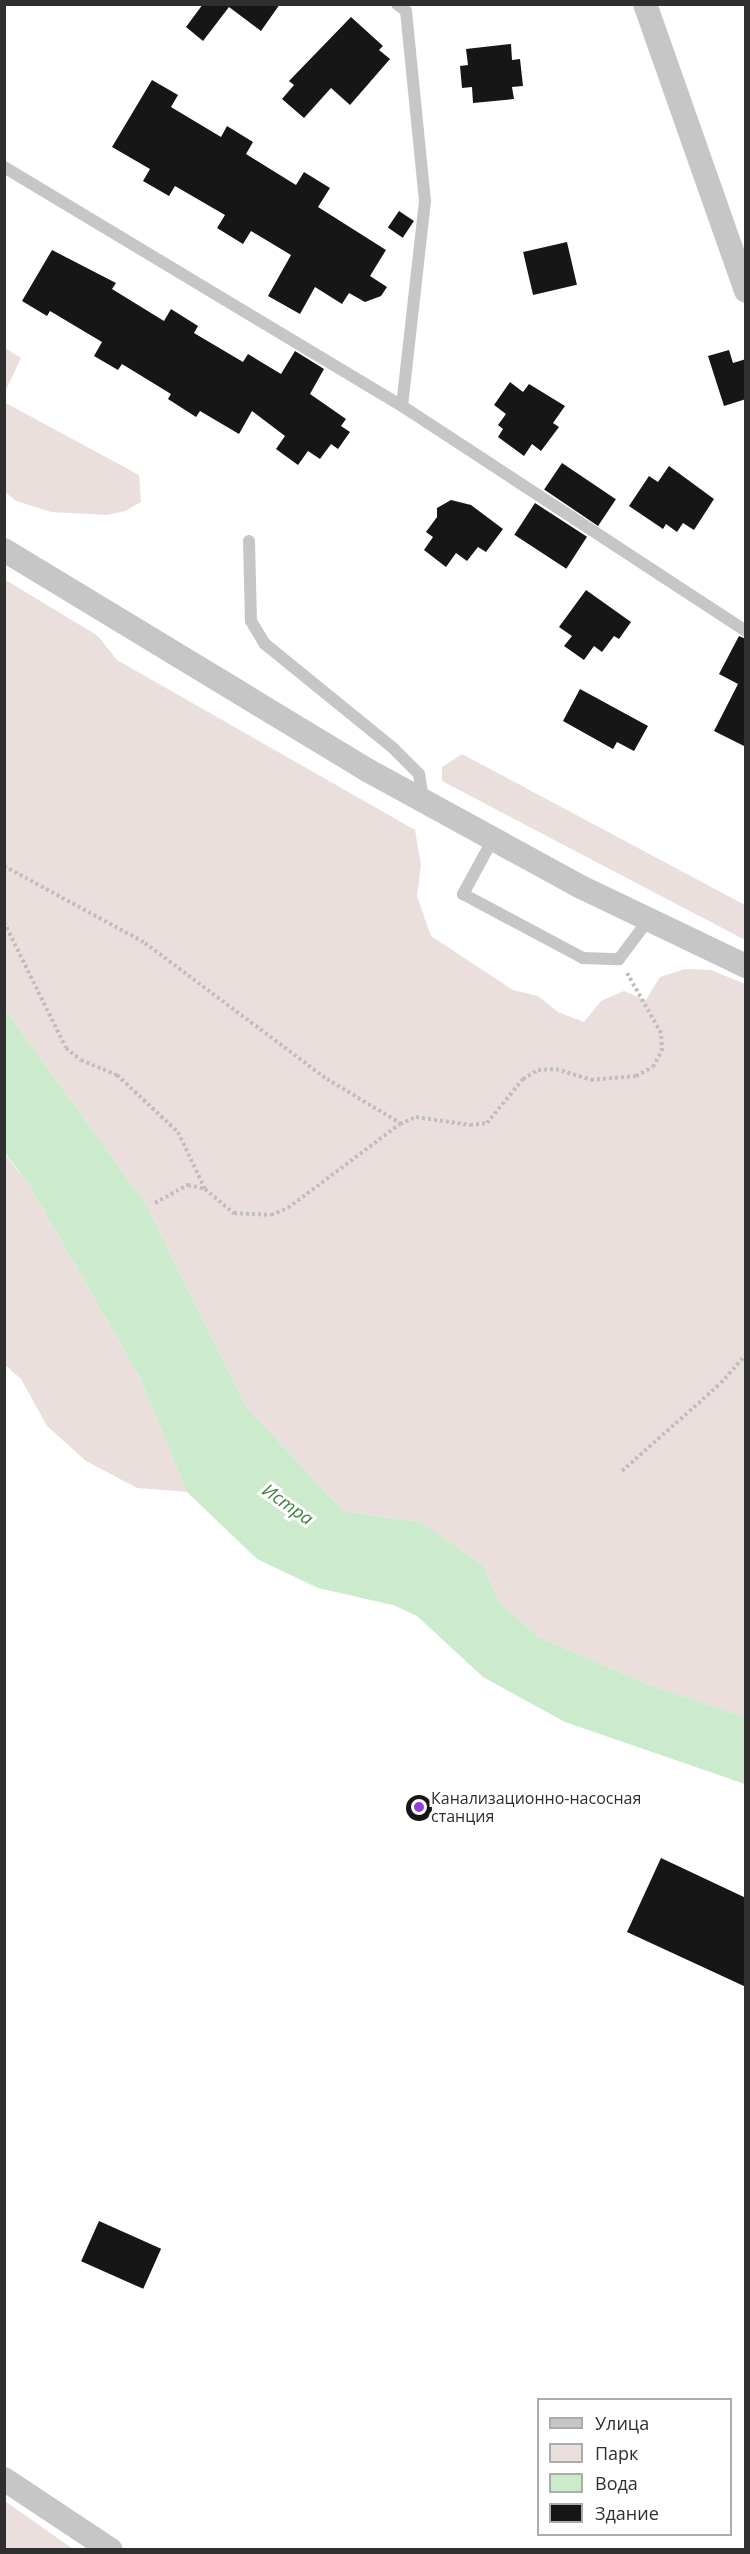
<!DOCTYPE html>
<html>
<head>
<meta charset="utf-8">
<style>
  body { margin:0 }
  #map { position:relative; width:750px; height:2554px; overflow:hidden; background:#fff; font-family:"Open Sans",sans-serif }
  div>[style] { position:absolute }
  .green>* { inset:0; background:#ebdfde }
  .water>* { inset:0; background:#cceacc }
  .building>* { inset:0; background:#161616; transform-origin:0 0 }
  .round { border-radius:50% }
  .path>* { height:4px; margin-top:-2px; transform-origin:0; background:repeating-linear-gradient(90deg,#bfbfbf 0 3px,transparent 0 6px) }
  .lane>* { height:12px; margin:-6px; padding:0 6px; transform-origin:6px; border-radius:6px; background:#c6c6c6 }
  .street>* { height:24px; margin:-12px; padding:0 12px; transform-origin:12px; border-radius:12px; background:#c6c6c6 }
  .dots>* { width:16px; height:16px; translate:-50% -50%; box-sizing:border-box; border:3px solid #fff; border-radius:50% }
  span { translate:-50% -50%; white-space:nowrap; text-align:center; line-height:1.15; -webkit-text-stroke:6px #fff; paint-order:stroke }
  .poi-label { font-size:16px; color:#2f2f2f }
  .left { translate:0 -50%; text-align:left }
  .water-label { font-size:18px; color:#3d803e; font-style:italic }
  .frame { position:absolute; inset:0; border:6px solid #2f2f2f; pointer-events:none }
  .legend { position:absolute; left:537px; top:2398px; width:195px; height:138px; box-sizing:border-box; background:#fff; border:2px solid #acacac; margin:0; padding:8px 10px; list-style:none; font-size:18px; color:#2f2f2f }
  .legend li { display:flex; align-items:center; gap:12px; height:30px }
  .legend b { width:30px; border:2px solid #acacac }
</style>
</head>
<body>
<div id="map">
  <div class="green">
    <i style="clip-path:polygon(5px 348px,21px 358px,5px 392px)"></i>
    <i style="clip-path:polygon(4px 402px,139px 475px,141px 502px,125px 511px,107px 515px,51px 512px,16px 501px,5px 492px)"></i>
    <i style="clip-path:polygon(4px 579px,98px 636px,117px 660px,415px 830px,421px 865px,417px 896px,431px 936px,513px 990px,538px 996px,558px 1012px,584px 1022px,601px 1001px,624px 991px,646px 1000px,660px 977px,685px 969px,711px 970px,745px 984px,745px 1717px,649px 1685px,539px 1637px,500px 1603px,483px 1565px,421px 1522px,343px 1511px,245px 1405px,147px 1206px,5px 1009px)"></i>
    <i style="clip-path:polygon(462px 754px,745px 905px,745px 940px,442px 781px,442px 767px)"></i>
    <i style="clip-path:polygon(4px 1153px,28px 1183px,140px 1378px,187px 1492px,137px 1488px,86px 1461px,47px 1426px,21px 1379px,5px 1365px)"></i>
    <i style="clip-path:polygon(5px 2501px,73px 2549px,5px 2549px)"></i>
  </div>
  <div class="water">
    <i style="clip-path:polygon(5px 1009px,147px 1206px,245px 1405px,343px 1511px,421px 1522px,483px 1565px,500px 1603px,539px 1637px,649px 1685px,745px 1717px,745px 1784px,565px 1722px,483px 1677px,417px 1616px,393px 1605px,318px 1588px,257px 1559px,187px 1492px,140px 1378px,28px 1183px,5px 1153px)"></i>
  </div>
  <div class="building">
    <i style="clip-path:polygon(203px 4px,280px 4px,261px 31px,229px 7px,203px 41px,186px 27px)"></i>
    <i style="clip-path:polygon(351px 17px,383px 46px,379px 50px,390px 59px,350px 105px,331px 88px,304px 118px,282px 99px,294px 85px,289px 81px)"></i>
    <i style="clip-path:polygon(511px 44px,512px 60px,520px 59px,523px 86px,512px 87px,514px 99px,473px 103px,472px 87px,462px 88px,460px 66px,468px 65px,466px 49px)"></i>
    <i style="clip-path:polygon(152px 80px,178px 95px,171px 107px,221px 137px,227px 126px,253px 142px,246px 154px,296px 185px,304px 172px,330px 188px,318px 207px,386px 250px,370px 276px,387px 287px,381px 296px,365px 302px,349px 293px,342px 304px,315px 287px,300px 314px,268px 296px,291px 255px,251px 231px,243px 244px,217px 228px,225px 215px,175px 186px,169px 196px,143px 181px,150px 169px,112px 147px)"></i>
    <i style="left:399px;top:211px;width:18px;height:20px;rotate:34deg"></i>
    <i style="left:567px;top:242px;width:44px;height:45px;rotate:77deg"></i>
    <i style="clip-path:polygon(52px 250px,116px 283px,112px 289px,164px 321px,171px 309px,198px 326px,194px 333px,243px 362px,248px 354px,281px 374px,295px 351px,324px 369px,310px 394px,346px 419px,341px 426px,350px 432px,338px 449px,331px 444px,320px 459px,308px 451px,298px 465px,276px 449px,285px 436px,252px 411px,239px 434px,200px 411px,196px 417px,168px 399px,171px 394px,122px 364px,118px 370px,94px 356px,102px 342px,50px 311px,47px 316px,22px 301px)"></i>
    <i style="clip-path:polygon(729px 350px,733px 363px,746px 359px,746px 399px,724px 406px,708px 356px)"></i>
    <i style="clip-path:polygon(510px 382px,523px 392px,529px 384px,565px 406px,553px 423px,559px 427px,541px 451px,532px 444px,524px 456px,498px 437px,503px 429px,498px 425px,506px 414px,494px 405px)"></i>
    <i style="left:562px;top:463px;width:65px;height:32px;rotate:34deg"></i>
    <i style="clip-path:polygon(669px 466px,714px 499px,694px 530px,683px 523px,677px 532px,666px 524px,663px 529px,629px 506px,649px 476px,658px 482px)"></i>
    <i style="clip-path:polygon(451px 500px,471px 505px,503px 529px,486px 552px,478px 547px,467px 561px,456px 553px,446px 567px,424px 550px,433px 537px,426px 532px,437px 517px,437px 508px)"></i>
    <i style="left:535px;top:503px;width:62px;height:38px;rotate:33deg"></i>
    <i style="clip-path:polygon(586px 590px,631px 622px,619px 639px,614px 636px,602px 652px,594px 646px,584px 660px,564px 646px,572px 636px,559px 627px)"></i>
    <i style="clip-path:polygon(739px 636px,746px 639px,746px 747px,714px 731px,738px 684px,719px 674px)"></i>
    <i style="clip-path:polygon(580px 689px,648px 726px,634px 751px,617px 742px,613px 749px,563px 721px)"></i>
    <i class="round" style="left:406px;top:1795px;width:26px;height:26px"></i>
    <i style="clip-path:polygon(661px 1858px,746px 1898px,746px 1987px,627px 1932px)"></i>
    <i style="left:99px;top:2221px;width:68px;height:44px;rotate:24deg"></i>
  </div>
  <div class="path">
    <i style="left:4px;top:866px;width:161px;rotate:28.6deg"></i>
    <i style="left:145px;top:943px;width:227px;rotate:36.8deg"></i>
    <i style="left:327px;top:1079px;width:85px;rotate:31.1deg"></i>
    <i style="left:4px;top:922px;width:140px;rotate:63.8deg"></i>
    <i style="left:66px;top:1048px;width:19px;rotate:39deg"></i>
    <i style="left:81px;top:1060px;width:39px;rotate:23deg"></i>
    <i style="left:117px;top:1075px;width:83px;rotate:43.1deg"></i>
    <i style="left:178px;top:1132px;width:63px;rotate:64.7deg"></i>
    <i style="left:155px;top:1203px;width:38px;rotate:-29deg"></i>
    <i style="left:188px;top:1185px;width:17px;rotate:13deg"></i>
    <i style="left:205px;top:1189px;width:38px;rotate:40deg"></i>
    <i style="left:234px;top:1213px;width:37px;rotate:3deg"></i>
    <i style="left:271px;top:1215px;width:18px;rotate:-22deg"></i>
    <i style="left:288px;top:1208px;width:140px;rotate:-36.9deg"></i>
    <i style="left:400px;top:1124px;width:17px;rotate:-24deg"></i>
    <i style="left:416px;top:1117px;width:55px;rotate:8.4deg"></i>
    <i style="left:470px;top:1125px;width:17px;rotate:-7deg"></i>
    <i style="left:487px;top:1123px;width:57px;rotate:-50.7deg"></i>
    <i style="left:523px;top:1079px;width:17px;rotate:-31deg"></i>
    <i style="left:538px;top:1070px;width:18px;rotate:-3deg"></i>
    <i style="left:556px;top:1069px;width:37px;rotate:17deg"></i>
    <i style="left:591px;top:1080px;width:45px;rotate:-5.1deg"></i>
    <i style="left:636px;top:1076px;width:19px;rotate:-28deg"></i>
    <i style="left:653px;top:1067px;width:18px;rotate:-61deg"></i>
    <i style="left:662px;top:1051px;width:18px;rotate:-93deg"></i>
    <i style="left:661px;top:1033px;width:69px;rotate:-119.5deg"></i>
    <i style="left:622px;top:1471px;width:132px;rotate:-41.6deg"></i>
    <i style="left:721px;top:1383px;width:38px;rotate:-49deg"></i>
  </div>
  <div class="lane">
    <i style="left:397px;top:4px;width:11px;rotate:38deg"></i>
    <i style="left:406px;top:11px;width:191px;rotate:84.3deg"></i>
    <i style="left:425px;top:201px;width:206px;rotate:96.4deg"></i>
    <i style="left:4px;top:167px;width:464px;rotate:31deg"></i>
    <i style="left:402px;top:406px;width:411px;rotate:33.2deg"></i>
    <i style="left:249px;top:541px;width:80px;rotate:88.6deg"></i>
    <i style="left:251px;top:621px;width:27px;rotate:59deg"></i>
    <i style="left:265px;top:644px;width:166px;rotate:39.1deg"></i>
    <i style="left:394px;top:749px;width:35px;rotate:45deg"></i>
    <i style="left:419px;top:774px;width:26px;rotate:81deg"></i>
    <i style="left:493px;top:839px;width:63px;rotate:118.6deg"></i>
    <i style="left:463px;top:894px;width:136px;rotate:28.1deg"></i>
    <i style="left:583px;top:958px;width:36px;rotate:2deg"></i>
    <i style="left:619px;top:959px;width:50px;rotate:-53.1deg"></i>
  </div>
  <div class="street">
    <i style="left:645px;top:4px;width:304px;rotate:70.6deg"></i>
    <i style="left:4px;top:550px;width:427px;rotate:31.2deg"></i>
    <i style="left:369px;top:771px;width:242px;rotate:28.7deg"></i>
    <i style="left:581px;top:887px;width:183px;rotate:25.6deg"></i>
    <i style="left:4px;top:2479px;width:128px;rotate:33.6deg"></i>
  </div>
  <div class="dots">
    <i style="left:419px;top:1807px;background:#933ed9"></i>
  </div>
  <div class="poi-label">
    <span class="left" style="left:431px;top:1807px">Канализационно-насосная<br>станция</span>
  </div>
  <div class="water-label">
    <span style="left:288px;top:1504px;rotate:35deg">Истра</span>
  </div>
  <div class="frame"></div>
  <ul class="legend">
  <li><b style="height:8px;background:#c6c6c6"></b>Улица</li>
  <li><b style="height:16px;background:#ebdfde"></b>Парк</li>
  <li><b style="height:16px;background:#cceacc"></b>Вода</li>
  <li><b style="height:16px;background:#161616"></b>Здание</li>
  </ul>
</div>
</body>
</html>
